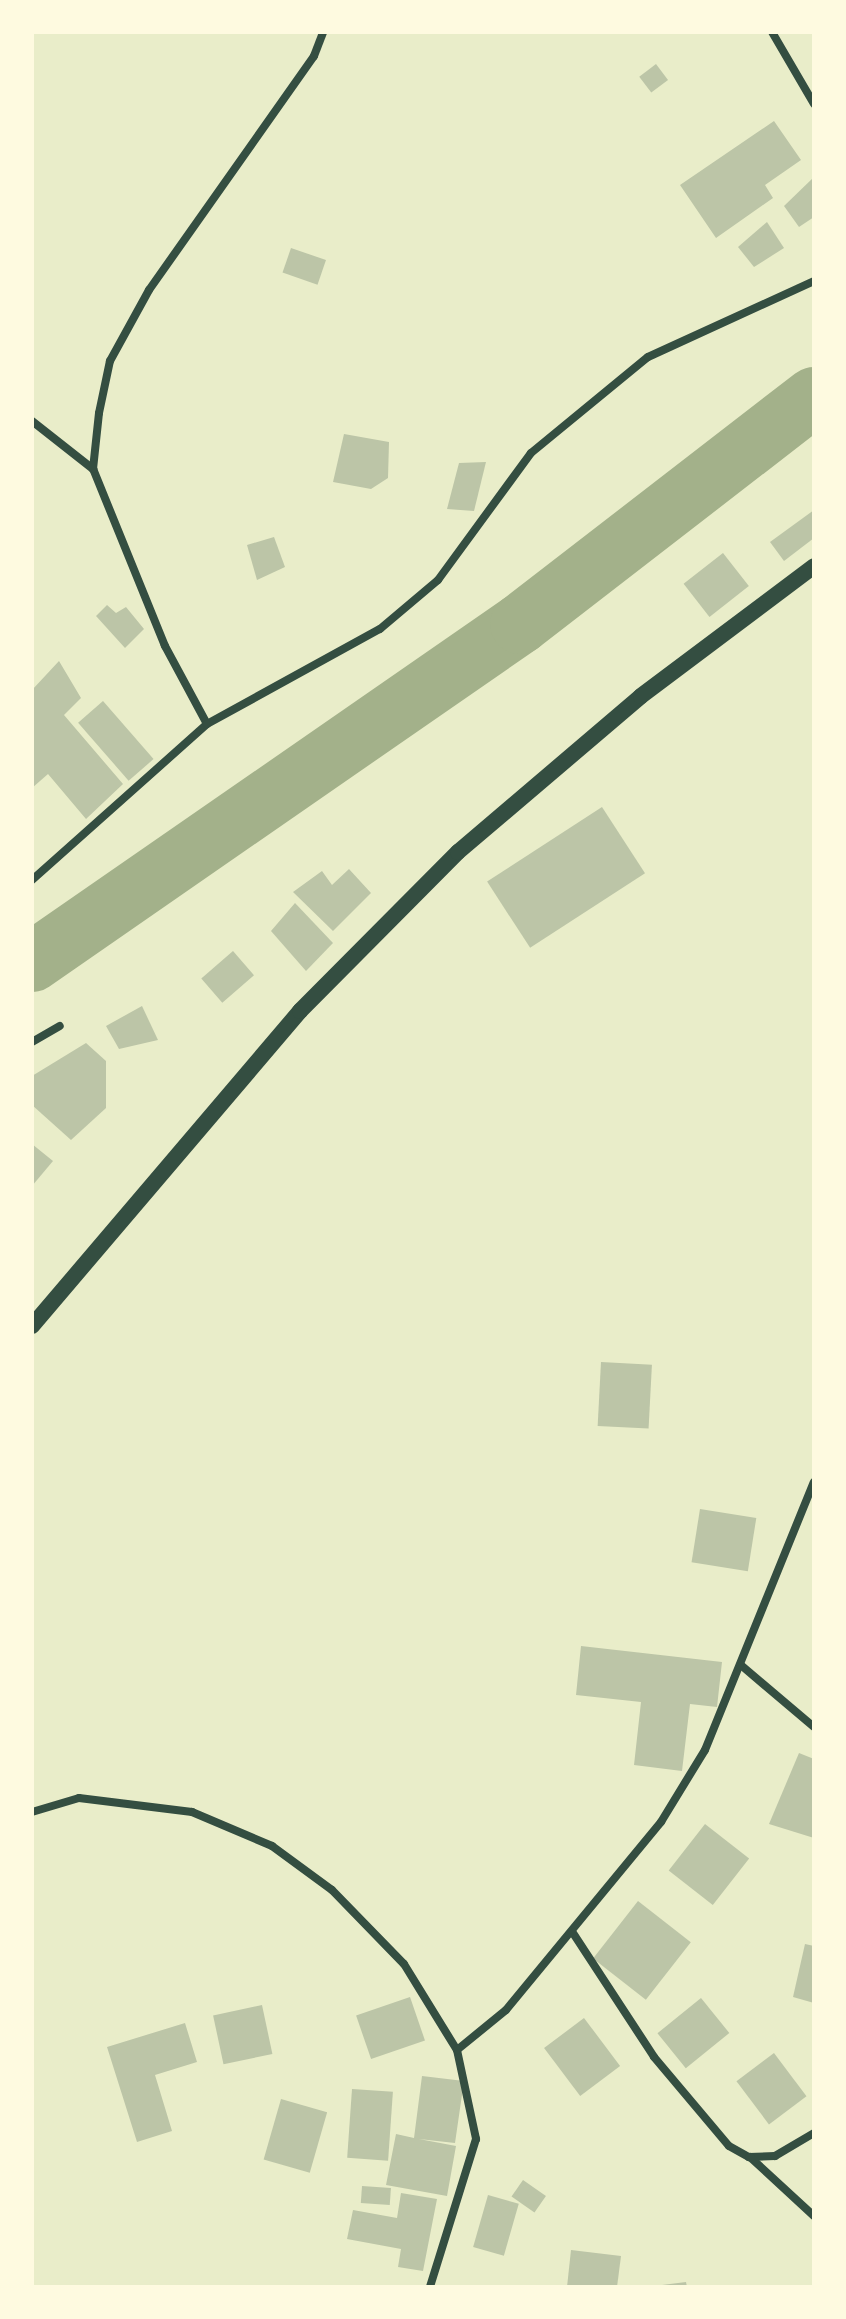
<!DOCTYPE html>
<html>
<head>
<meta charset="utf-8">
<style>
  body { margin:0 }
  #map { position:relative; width:846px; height:2319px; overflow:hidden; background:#e9edc9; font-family:Karla,sans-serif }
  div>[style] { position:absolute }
  .river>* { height:60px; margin:-30px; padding:0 30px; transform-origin:30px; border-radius:30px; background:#a3b18a }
  .building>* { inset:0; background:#bcc5a7; transform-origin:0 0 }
  .minor>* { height:8px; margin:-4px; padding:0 4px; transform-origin:4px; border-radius:4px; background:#344e41 }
  .secondary>* { height:16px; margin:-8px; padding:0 8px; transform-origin:8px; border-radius:8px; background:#344e41 }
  span { translate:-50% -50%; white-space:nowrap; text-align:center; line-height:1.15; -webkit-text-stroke:7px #fefae0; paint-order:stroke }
  .frame { position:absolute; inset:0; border:34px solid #fefae0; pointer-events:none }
</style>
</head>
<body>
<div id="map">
  <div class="river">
    <i style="left:32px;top:962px;width:594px;rotate:-34.71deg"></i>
    <i style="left:520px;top:624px;width:371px;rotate:-37.7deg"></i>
  </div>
  <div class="building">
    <i style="left:656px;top:64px;width:20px;height:21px;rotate:53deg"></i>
    <i style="clip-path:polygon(774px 121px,801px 160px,765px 185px,773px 198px,716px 238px,680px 185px)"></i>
    <i style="clip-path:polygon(814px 177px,814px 217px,799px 227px,784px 206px)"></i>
    <i style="clip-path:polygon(767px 222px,784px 248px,754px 267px,738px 247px)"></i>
    <i style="left:291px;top:248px;width:37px;height:26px;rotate:19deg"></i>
    <i style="clip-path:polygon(344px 434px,389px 442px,388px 478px,371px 489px,333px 482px)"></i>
    <i style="clip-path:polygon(486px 462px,474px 511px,447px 509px,459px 463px)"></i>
    <i style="clip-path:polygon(814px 510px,814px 538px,784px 561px,770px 542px)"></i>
    <i style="clip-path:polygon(274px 537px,285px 567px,257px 580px,247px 545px)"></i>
    <i style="left:723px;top:553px;width:42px;height:50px;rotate:52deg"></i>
    <i style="clip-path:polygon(107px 605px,116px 613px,126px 607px,144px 629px,125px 648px,96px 616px)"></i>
    <i style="clip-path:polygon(59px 661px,81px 698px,64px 715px,123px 784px,86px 819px,48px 774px,32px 788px,32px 690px)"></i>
    <i style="left:103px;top:701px;width:77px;height:33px;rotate:49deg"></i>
    <i style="left:602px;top:807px;width:79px;height:137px;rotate:57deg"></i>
    <i style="clip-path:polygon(349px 869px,371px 893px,333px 931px,293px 892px,322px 871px,332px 885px)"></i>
    <i style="clip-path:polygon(295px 903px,333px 943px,306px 971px,271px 931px)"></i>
    <i style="left:233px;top:951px;width:32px;height:42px;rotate:49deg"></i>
    <i style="clip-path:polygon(142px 1006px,158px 1040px,119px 1049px,106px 1026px)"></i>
    <i style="clip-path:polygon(86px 1043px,106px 1061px,106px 1108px,71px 1140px,32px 1105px,32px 1076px)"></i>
    <i style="clip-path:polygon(32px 1144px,53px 1161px,32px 1186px)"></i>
    <i style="left:601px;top:1362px;width:51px;height:64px;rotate:3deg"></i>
    <i style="left:700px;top:1509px;width:57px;height:54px;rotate:9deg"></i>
    <i style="clip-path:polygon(581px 1646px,722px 1662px,717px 1707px,690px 1704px,682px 1771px,634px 1765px,641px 1702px,576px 1695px)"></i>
    <i style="clip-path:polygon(799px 1753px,814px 1759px,814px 1838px,769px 1824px)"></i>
    <i style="left:705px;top:1824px;width:56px;height:59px;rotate:38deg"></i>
    <i style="left:638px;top:1901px;width:67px;height:73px;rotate:38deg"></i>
    <i style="clip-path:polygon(805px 1944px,814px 1946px,814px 2003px,793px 1997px)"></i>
    <i style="left:410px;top:1997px;width:46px;height:57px;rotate:71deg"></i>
    <i style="left:701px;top:1998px;width:45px;height:56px;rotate:51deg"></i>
    <i style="left:262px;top:2005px;width:50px;height:50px;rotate:78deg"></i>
    <i style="left:584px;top:2018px;width:60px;height:50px;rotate:53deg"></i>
    <i style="clip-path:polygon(185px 2023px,197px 2062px,155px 2075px,172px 2131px,137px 2142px,107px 2047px)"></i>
    <i style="left:774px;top:2053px;width:54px;height:47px;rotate:53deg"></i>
    <i style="clip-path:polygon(422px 2076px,464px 2081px,455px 2143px,419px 2139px,456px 2146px,447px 2196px,386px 2185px,396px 2134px,414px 2138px)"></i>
    <i style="left:352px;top:2089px;width:41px;height:69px;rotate:4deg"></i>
    <i style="left:281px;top:2099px;width:48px;height:63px;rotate:16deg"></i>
    <i style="left:523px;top:2180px;width:28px;height:20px;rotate:35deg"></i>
    <i style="left:362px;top:2186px;width:29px;height:17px;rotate:4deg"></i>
    <i style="clip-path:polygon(401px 2193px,437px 2199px,423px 2271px,398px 2267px,401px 2249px,347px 2239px,353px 2210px,397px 2218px)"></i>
    <i style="left:488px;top:2195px;width:32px;height:54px;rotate:16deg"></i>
    <i style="clip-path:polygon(571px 2250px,621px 2256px,617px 2287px,567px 2287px)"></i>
    <i style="clip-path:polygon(686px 2282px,687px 2287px,662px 2287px,662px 2285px)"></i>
  </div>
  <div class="minor">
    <i style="left:772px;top:32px;width:83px;rotate:59.7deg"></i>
    <i style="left:32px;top:421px;width:78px;rotate:38.2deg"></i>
    <i style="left:207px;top:724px;width:89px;rotate:-118.3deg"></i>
    <i style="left:165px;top:646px;width:191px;rotate:-112.1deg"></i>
    <i style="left:93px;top:469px;width:56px;rotate:-83.9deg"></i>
    <i style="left:99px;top:413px;width:53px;rotate:-78.1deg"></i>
    <i style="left:110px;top:361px;width:81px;rotate:-61.2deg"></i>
    <i style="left:149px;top:290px;width:286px;rotate:-54.8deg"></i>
    <i style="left:314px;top:56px;width:26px;rotate:-69deg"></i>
    <i style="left:32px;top:880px;width:234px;rotate:-41.7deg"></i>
    <i style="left:207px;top:724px;width:197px;rotate:-28.8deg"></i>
    <i style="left:380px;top:629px;width:76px;rotate:-40.2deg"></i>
    <i style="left:438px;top:580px;width:157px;rotate:-53.8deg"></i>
    <i style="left:531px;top:453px;width:151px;rotate:-39.4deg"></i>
    <i style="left:648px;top:357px;width:183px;rotate:-24.6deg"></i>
    <i style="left:32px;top:1042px;width:32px;rotate:-30deg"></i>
    <i style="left:742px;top:1666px;width:94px;rotate:40.3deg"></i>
    <i style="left:32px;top:1812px;width:49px;rotate:-16.6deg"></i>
    <i style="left:79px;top:1798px;width:114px;rotate:7.1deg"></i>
    <i style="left:192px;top:1812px;width:87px;rotate:23deg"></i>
    <i style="left:272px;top:1846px;width:74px;rotate:36.3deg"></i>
    <i style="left:332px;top:1890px;width:103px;rotate:45.8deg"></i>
    <i style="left:404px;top:1964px;width:101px;rotate:58.4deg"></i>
    <i style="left:457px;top:2050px;width:91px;rotate:77.9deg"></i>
    <i style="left:476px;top:2139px;width:155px;rotate:107.3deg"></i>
    <i style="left:573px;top:1933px;width:148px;rotate:56.8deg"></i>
    <i style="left:654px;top:2057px;width:116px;rotate:49.9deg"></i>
    <i style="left:729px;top:2146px;width:23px;rotate:29deg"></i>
    <i style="left:749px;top:2157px;width:26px;rotate:-2deg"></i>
    <i style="left:775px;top:2156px;width:45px;rotate:-30.5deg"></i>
    <i style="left:457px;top:2050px;width:63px;rotate:-39.2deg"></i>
    <i style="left:506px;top:2010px;width:244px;rotate:-50.5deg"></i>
    <i style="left:661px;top:1822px;width:84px;rotate:-58.6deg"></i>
    <i style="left:705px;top:1750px;width:289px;rotate:-67.9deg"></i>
    <i style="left:750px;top:2157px;width:87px;rotate:42.7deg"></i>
  </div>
  <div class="secondary">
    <i style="left:32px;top:1326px;width:414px;rotate:-49.6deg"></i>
    <i style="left:300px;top:1011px;width:224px;rotate:-45.2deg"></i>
    <i style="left:458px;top:852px;width:240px;rotate:-40.4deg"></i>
    <i style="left:641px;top:696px;width:216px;rotate:-36.9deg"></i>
  </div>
  <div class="frame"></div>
</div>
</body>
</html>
